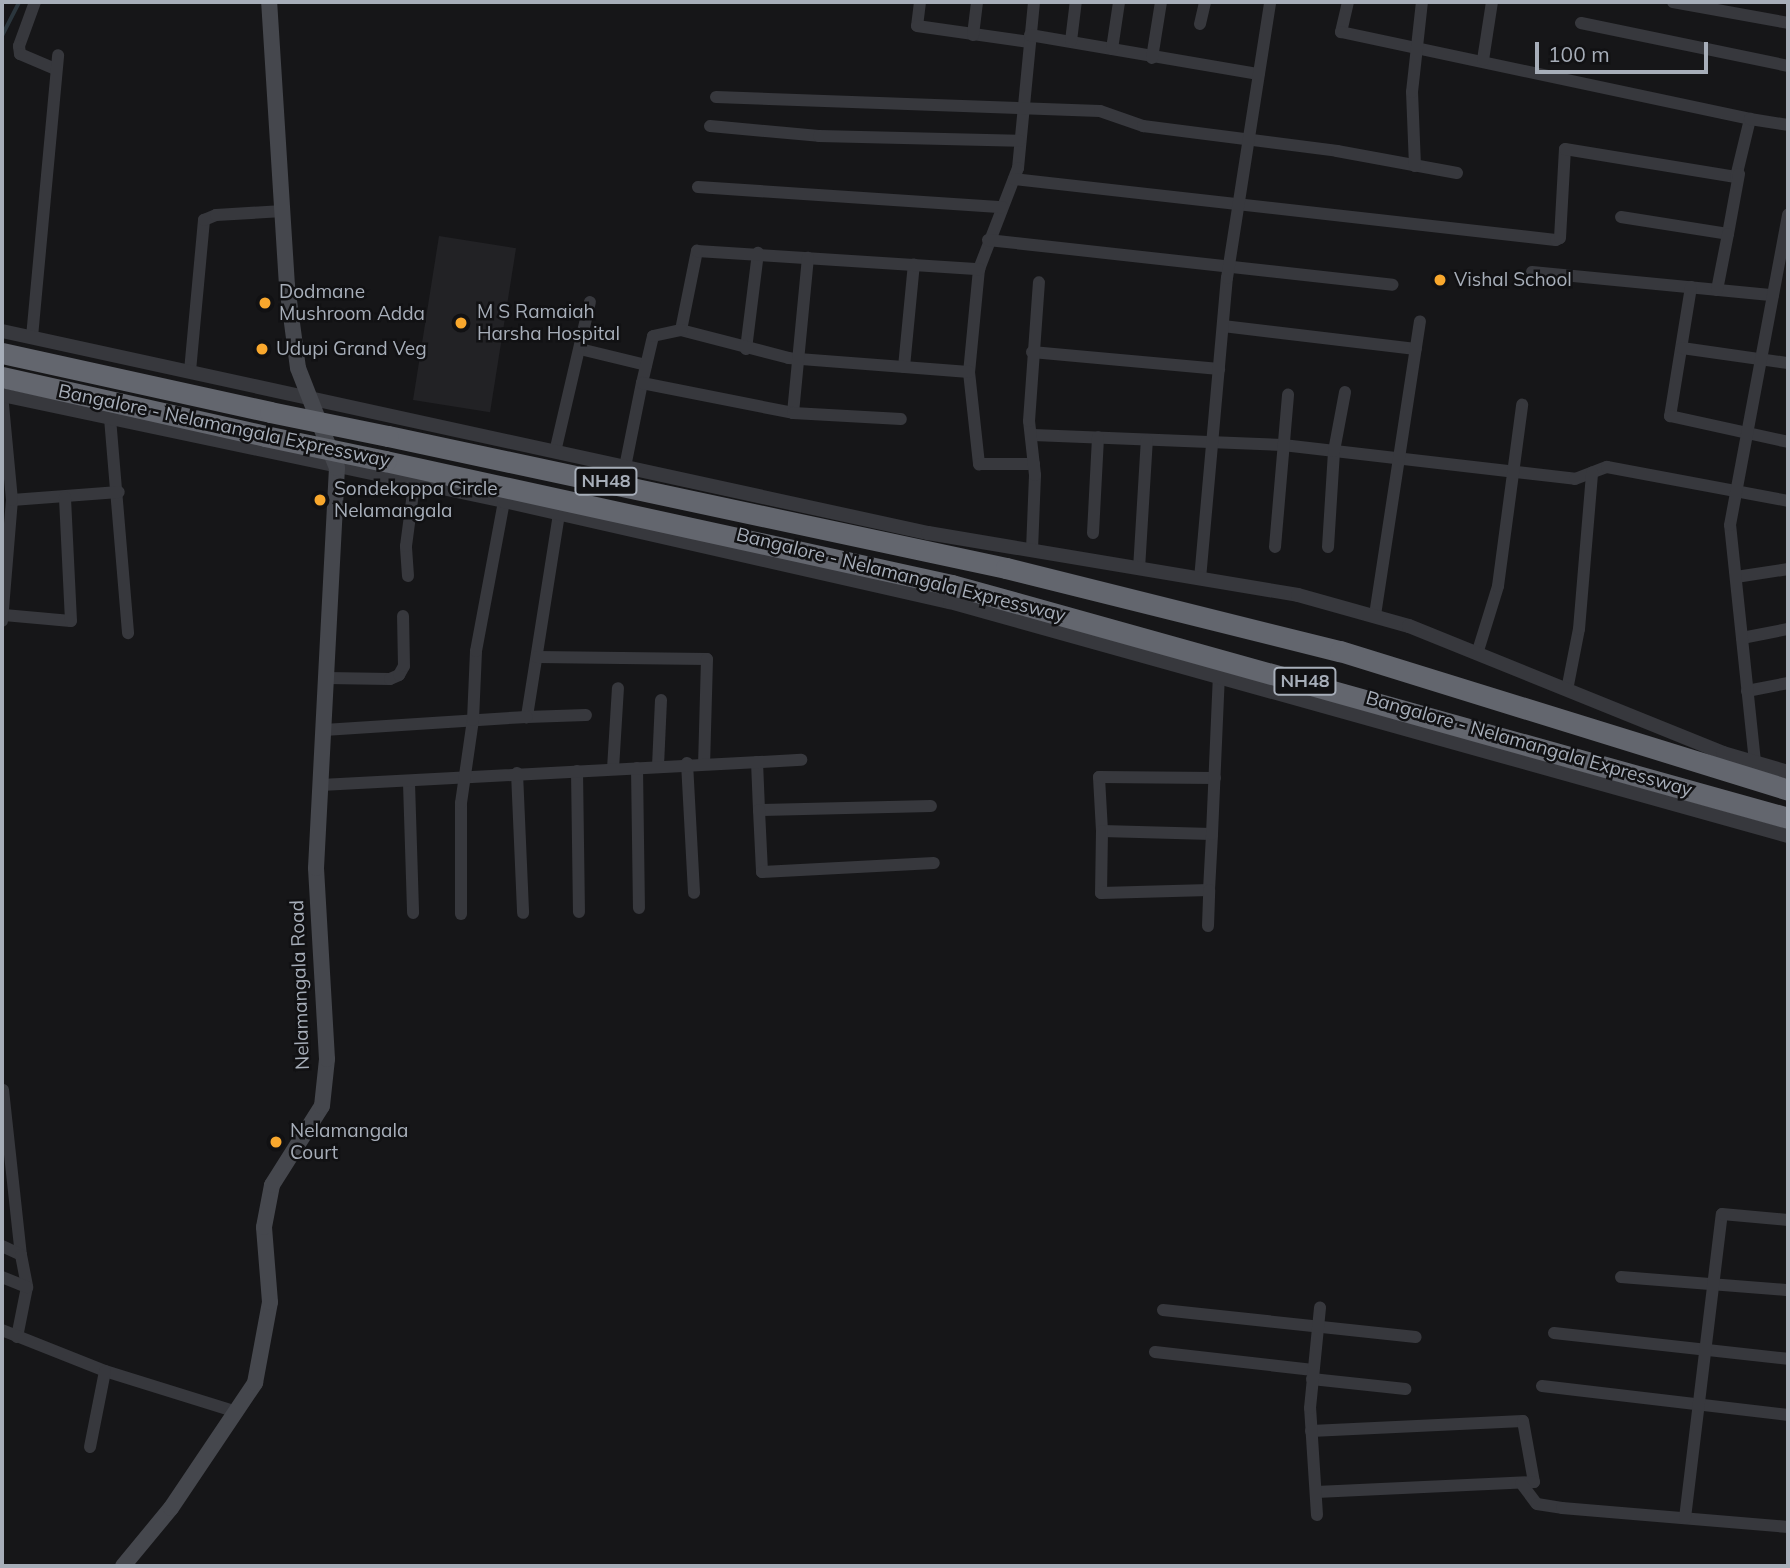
<!DOCTYPE html>
<html>
<head>
<meta charset="utf-8">
<style>
  body { margin:0 }
  #map { position:relative; width:1790px; height:1568px; overflow:hidden; background:#161618; font-family:Mulish,sans-serif }
  div>[style] { position:absolute }
  .built>* { inset:0; background:#222225; transform-origin:0 0 }
  .stream>* { height:3.5px; margin:-1.75px; padding:0 1.75px; transform-origin:1.75px; border-radius:1.75px; background:#2b363d }
  .minor>* { height:12px; margin:-6px; padding:0 6px; transform-origin:6px; border-radius:6px; background:#37383d }
  .tertiary>* { height:14px; margin:-7px; padding:0 7px; transform-origin:7px; border-radius:7px; background:#37383d }
  .secondary>* { height:16px; margin:-8px; padding:0 8px; transform-origin:8px; border-radius:8px; background:#45474d }
  .motorway>* { height:21px; margin:-10.5px; padding:0 10.5px; transform-origin:10.5px; border-radius:10.5px; background:#63666e }
  .motorway-bridge>* { height:21px; margin:-10.5px; padding:0 10.5px; transform-origin:10.5px; border-radius:10.5px; background:#63666e }
  .dots>* { width:19px; height:19px; translate:-50% -50%; box-sizing:border-box; border:4px solid #111113; border-radius:50% }
  span { translate:-50% -50%; white-space:nowrap; text-align:center; line-height:1.15; -webkit-text-stroke:5px #111113; paint-order:stroke }
  .shield-label span { padding:2px 5px; background:#111113; border:2px solid; border-radius:5px; -webkit-text-stroke-width:0 }
  .shield-label { font-size:18px; color:#a7aeb9; font-weight:700 }
  .poi-label { font-size:19px; color:#a7aeb9 }
  .left { translate:0 -50%; text-align:left }
  .street-label { font-size:19px; color:#a7aeb9 }
  .frame { position:absolute; inset:0; border:4px solid #a7aeb9; pointer-events:none }
  .scale { position:absolute; left:1535px; top:42px; width:173px; height:32px; box-sizing:border-box; border:4px solid #a7aeb9; border-top:0; padding-left:9px; font-size:21px; line-height:24px; white-space:nowrap; color:#a7aeb9; -webkit-text-stroke:5px #111113; paint-order:stroke }
</style>
</head>
<body>
<div id="map">
  <div class="built">
    <i style="left:439px;top:236px;width:78px;height:166px;rotate:9deg"></i>
  </div>
  <div class="stream">
    <i style="left:2px;top:36px;width:38px;rotate:-63deg"></i>
  </div>
  <div class="minor">
    <i style="left:35px;top:2px;width:47px;rotate:110deg"></i>
    <i style="left:19px;top:46px;width:8px;rotate:83deg"></i>
    <i style="left:20px;top:54px;width:39px;rotate:23deg"></i>
    <i style="left:920px;top:2px;width:24px;rotate:97deg"></i>
    <i style="left:917px;top:26px;width:114px;rotate:8.1deg"></i>
    <i style="left:1034px;top:2px;width:167px;rotate:95.5deg"></i>
    <i style="left:1018px;top:168px;width:108px;rotate:111.1deg"></i>
    <i style="left:979px;top:269px;width:103px;rotate:95.5deg"></i>
    <i style="left:969px;top:372px;width:93px;rotate:83.8deg"></i>
    <i style="left:979px;top:464px;width:55px"></i>
    <i style="left:1348px;top:2px;width:31px;rotate:103deg"></i>
    <i style="left:1341px;top:32px;width:418px;rotate:12deg"></i>
    <i style="left:1673px;top:2px;width:117px;rotate:10.3deg"></i>
    <i style="left:1581px;top:23px;width:211px;rotate:11.7deg"></i>
    <i style="left:1200px;top:24px;width:23px;rotate:-77deg"></i>
    <i style="left:973px;top:35px;width:33px;rotate:-83deg"></i>
    <i style="left:1030px;top:35px;width:232px;rotate:9.7deg"></i>
    <i style="left:1071px;top:41px;width:39px;rotate:-83deg"></i>
    <i style="left:1112px;top:49px;width:48px;rotate:-81.5deg"></i>
    <i style="left:1152px;top:58px;width:57px;rotate:-80.9deg"></i>
    <i style="left:1483px;top:60px;width:59px;rotate:-81.2deg"></i>
    <i style="left:716px;top:97px;width:384px;rotate:2.1deg"></i>
    <i style="left:1100px;top:111px;width:46px;rotate:19.2deg"></i>
    <i style="left:1143px;top:126px;width:196px;rotate:7.3deg"></i>
    <i style="left:1337px;top:151px;width:122px;rotate:10.4deg"></i>
    <i style="left:710px;top:126px;width:109px;rotate:5.2deg"></i>
    <i style="left:819px;top:136px;width:201px;rotate:1.4deg"></i>
    <i style="left:1415px;top:166px;width:74px;rotate:-92.3deg"></i>
    <i style="left:1412px;top:92px;width:91px;rotate:-83.7deg"></i>
    <i style="left:1014px;top:179px;width:545px;rotate:6.42deg"></i>
    <i style="left:1556px;top:240px;width:4px;rotate:-27deg"></i>
    <i style="left:1560px;top:238px;width:89px;rotate:-86.8deg"></i>
    <i style="left:1565px;top:149px;width:173px;rotate:9.3deg"></i>
    <i style="left:1736px;top:177px;width:60px;rotate:-76.4deg"></i>
    <i style="left:1750px;top:119px;width:38px;rotate:9deg"></i>
    <i style="left:698px;top:187px;width:305px;rotate:3.8deg"></i>
    <i style="left:1621px;top:217px;width:108px;rotate:9deg"></i>
    <i style="left:1728px;top:234px;width:61px;rotate:-79.6deg"></i>
    <i style="left:988px;top:240px;width:407px;rotate:6.3deg"></i>
    <i style="left:1532px;top:272px;width:242px;rotate:5.5deg"></i>
    <i style="left:1691px;top:287px;width:131px;rotate:99.2deg"></i>
    <i style="left:1670px;top:416px;width:121px;rotate:12.4deg"></i>
    <i style="left:1717px;top:290px;width:57px;rotate:-78.9deg"></i>
    <i style="left:1223px;top:326px;width:194px;rotate:6.8deg"></i>
    <i style="left:32px;top:337px;width:283px;rotate:-84.7deg"></i>
    <i style="left:1682px;top:348px;width:107px;rotate:8.1deg"></i>
    <i style="left:580px;top:349px;width:68px;rotate:13.6deg"></i>
    <i style="left:746px;top:349px;width:97px;rotate:-82.9deg"></i>
    <i style="left:1032px;top:352px;width:188px;rotate:5.2deg"></i>
    <i style="left:904px;top:367px;width:103px;rotate:-84.5deg"></i>
    <i style="left:190px;top:371px;width:152px;rotate:-84.7deg"></i>
    <i style="left:204px;top:220px;width:13px;rotate:-23deg"></i>
    <i style="left:216px;top:215px;width:67px;rotate:-3.4deg"></i>
    <i style="left:969px;top:372px;width:181px;rotate:-175.6deg"></i>
    <i style="left:789px;top:358px;width:112px;rotate:-165.5deg"></i>
    <i style="left:681px;top:330px;width:81px;rotate:-78.6deg"></i>
    <i style="left:697px;top:251px;width:283px;rotate:3.7deg"></i>
    <i style="left:642px;top:383px;width:48px;rotate:-76.8deg"></i>
    <i style="left:653px;top:336px;width:29px;rotate:-12deg"></i>
    <i style="left:793px;top:413px;width:156px;rotate:-84.5deg"></i>
    <i style="left:110px;top:418px;width:216px;rotate:85.2deg"></i>
    <i style="left:1033px;top:435px;width:250px;rotate:2.3deg"></i>
    <i style="left:1283px;top:445px;width:294px;rotate:6.6deg"></i>
    <i style="left:1575px;top:479px;width:34px;rotate:-21deg"></i>
    <i style="left:1607px;top:467px;width:184px;rotate:10.6deg"></i>
    <i style="left:555px;top:452px;width:154px;rotate:-76.9deg"></i>
    <i style="left:625px;top:467px;width:86px;rotate:-78.6deg"></i>
    <i style="left:642px;top:383px;width:154px;rotate:11.2deg"></i>
    <i style="left:793px;top:413px;width:108px;rotate:3.2deg"></i>
    <i style="left:12px;top:500px;width:107px;rotate:-4.3deg"></i>
    <i style="left:559px;top:514px;width:206px;rotate:99deg"></i>
    <i style="left:527px;top:717px;width:59px;rotate:-1.9deg"></i>
    <i style="left:1093px;top:533px;width:96px;rotate:-87deg"></i>
    <i style="left:1275px;top:547px;width:153px;rotate:-85.1deg"></i>
    <i style="left:1328px;top:547px;width:96px;rotate:-86.4deg"></i>
    <i style="left:1334px;top:451px;width:60px;rotate:-79.4deg"></i>
    <i style="left:1032px;top:550px;width:75px;rotate:-87.7deg"></i>
    <i style="left:1035px;top:475px;width:54px;rotate:-96.3deg"></i>
    <i style="left:1029px;top:421px;width:139px;rotate:-85.9deg"></i>
    <i style="left:1139px;top:569px;width:129px;rotate:-86.5deg"></i>
    <i style="left:408px;top:576px;width:30px;rotate:-94deg"></i>
    <i style="left:406px;top:546px;width:62px;rotate:-82.5deg"></i>
    <i style="left:1736px;top:577px;width:53px;rotate:-8.7deg"></i>
    <i style="left:1200px;top:579px;width:302px;rotate:-84.9deg"></i>
    <i style="left:1227px;top:278px;width:279px;rotate:-81.1deg"></i>
    <i style="left:4px;top:615px;width:67px;rotate:5.1deg"></i>
    <i style="left:71px;top:621px;width:124px;rotate:-92.8deg"></i>
    <i style="left:1375px;top:615px;width:297px;rotate:-81.3deg"></i>
    <i style="left:2px;top:621px;width:121px;rotate:-85.3deg"></i>
    <i style="left:12px;top:500px;width:105px;rotate:-95.4deg"></i>
    <i style="left:1742px;top:638px;width:47px;rotate:-11.1deg"></i>
    <i style="left:1477px;top:654px;width:71px;rotate:-72.8deg"></i>
    <i style="left:1498px;top:586px;width:183px;rotate:-82.4deg"></i>
    <i style="left:537px;top:657px;width:170px;rotate:0.7deg"></i>
    <i style="left:707px;top:659px;width:105px;rotate:91.6deg"></i>
    <i style="left:327px;top:678px;width:63px;rotate:0.9deg"></i>
    <i style="left:390px;top:679px;width:10px;rotate:-24deg"></i>
    <i style="left:399px;top:675px;width:10px;rotate:-61deg"></i>
    <i style="left:404px;top:666px;width:50px;rotate:-91.1deg"></i>
    <i style="left:1567px;top:690px;width:62px;rotate:-78.9deg"></i>
    <i style="left:1579px;top:629px;width:157px;rotate:-85.2deg"></i>
    <i style="left:1747px;top:691px;width:42px;rotate:-11deg"></i>
    <i style="left:324px;top:730px;width:203px;rotate:-3.7deg"></i>
    <i style="left:757px;top:762px;width:48px;rotate:87.6deg"></i>
    <i style="left:759px;top:810px;width:172px;rotate:-1.3deg"></i>
    <i style="left:1755px;top:762px;width:238px;rotate:-96deg"></i>
    <i style="left:1730px;top:525px;width:316px;rotate:-79.4deg"></i>
    <i style="left:687px;top:763px;width:130px;rotate:86.9deg"></i>
    <i style="left:658px;top:766px;width:66px;rotate:-87.4deg"></i>
    <i style="left:637px;top:768px;width:140px;rotate:89.2deg"></i>
    <i style="left:613px;top:769px;width:81px;rotate:-86.5deg"></i>
    <i style="left:577px;top:771px;width:141px;rotate:89.2deg"></i>
    <i style="left:517px;top:773px;width:140px;rotate:87.5deg"></i>
    <i style="left:409px;top:783px;width:130px;rotate:88.2deg"></i>
    <i style="left:321px;top:785px;width:481px;rotate:-3deg"></i>
    <i style="left:759px;top:810px;width:62px;rotate:87.2deg"></i>
    <i style="left:762px;top:872px;width:172px;rotate:-3deg"></i>
    <i style="left:1102px;top:831px;width:54px;rotate:-93.2deg"></i>
    <i style="left:1099px;top:777px;width:116px;rotate:0.5deg"></i>
    <i style="left:1212px;top:834px;width:110px;rotate:-178.4deg"></i>
    <i style="left:1102px;top:831px;width:62px;rotate:90.9deg"></i>
    <i style="left:1101px;top:893px;width:108px;rotate:-1.6deg"></i>
    <i style="left:1209px;top:890px;width:56px;rotate:-86.9deg"></i>
    <i style="left:1212px;top:834px;width:158px;rotate:-87.5deg"></i>
    <i style="left:461px;top:914px;width:111px;rotate:-90deg"></i>
    <i style="left:461px;top:803px;width:84px;rotate:-81.8deg"></i>
    <i style="left:473px;top:720px;width:69px;rotate:-87.5deg"></i>
    <i style="left:476px;top:651px;width:153px;rotate:-79.4deg"></i>
    <i style="left:1208px;top:926px;width:36px;rotate:-88deg"></i>
    <i style="left:3px;top:1090px;width:166px;rotate:83.8deg"></i>
    <i style="left:2px;top:1246px;width:21px;rotate:25deg"></i>
    <i style="left:21px;top:1255px;width:33px;rotate:79deg"></i>
    <i style="left:27px;top:1287px;width:51px;rotate:101.3deg"></i>
    <i style="left:2px;top:1277px;width:27px;rotate:22deg"></i>
    <i style="left:1621px;top:1277px;width:168px;rotate:4.5deg"></i>
    <i style="left:1163px;top:1310px;width:254px;rotate:6.1deg"></i>
    <i style="left:2px;top:1330px;width:111px;rotate:21.7deg"></i>
    <i style="left:105px;top:1371px;width:138px;rotate:17.3deg"></i>
    <i style="left:1554px;top:1333px;width:235px;rotate:6.3deg"></i>
    <i style="left:1155px;top:1352px;width:159px;rotate:6.5deg"></i>
    <i style="left:1312px;top:1379px;width:94px;rotate:6.1deg"></i>
    <i style="left:1542px;top:1386px;width:248px;rotate:6.7deg"></i>
    <i style="left:1311px;top:1431px;width:212px;rotate:-2.7deg"></i>
    <i style="left:1523px;top:1421px;width:62px;rotate:79.8deg"></i>
    <i style="left:1534px;top:1482px;width:218px;rotate:177.4deg"></i>
    <i style="left:90px;top:1447px;width:77px;rotate:-78.8deg"></i>
    <i style="left:1521px;top:1483px;width:26px;rotate:53deg"></i>
    <i style="left:1537px;top:1504px;width:25px;rotate:9deg"></i>
    <i style="left:1562px;top:1508px;width:227px;rotate:4.8deg"></i>
    <i style="left:1317px;top:1515px;width:107px;rotate:-93.7deg"></i>
    <i style="left:1310px;top:1408px;width:101px;rotate:-84.3deg"></i>
    <i style="left:1685px;top:1518px;width:306px;rotate:-83.1deg"></i>
    <i style="left:1722px;top:1214px;width:66px;rotate:5.2deg"></i>
  </div>
  <div class="tertiary">
    <i style="left:2px;top:331px;width:948px;rotate:12.31deg"></i>
    <i style="left:928px;top:533px;width:375px;rotate:9.5deg"></i>
    <i style="left:1298px;top:595px;width:115px;rotate:15.6deg"></i>
    <i style="left:1409px;top:626px;width:339px;rotate:22deg"></i>
    <i style="left:1723px;top:753px;width:68px;rotate:16.3deg"></i>
    <i style="left:2px;top:395px;width:513px;rotate:11.92deg"></i>
    <i style="left:504px;top:501px;width:457px;rotate:12.8deg"></i>
    <i style="left:950px;top:602px;width:870px;rotate:15.6deg"></i>
  </div>
  <div class="secondary">
    <i style="left:123px;top:1566px;width:75px;rotate:-50.4deg"></i>
    <i style="left:171px;top:1508px;width:151px;rotate:-56.1deg"></i>
    <i style="left:255px;top:1383px;width:82px;rotate:-79.5deg"></i>
    <i style="left:270px;top:1302px;width:75px;rotate:-94.6deg"></i>
    <i style="left:264px;top:1227px;width:43px;rotate:-79.2deg"></i>
    <i style="left:272px;top:1185px;width:93px;rotate:-57.7deg"></i>
    <i style="left:322px;top:1106px;width:47px;rotate:-83.9deg"></i>
    <i style="left:327px;top:1059px;width:191px;rotate:-93.3deg"></i>
    <i style="left:316px;top:868px;width:401px;rotate:-87deg"></i>
    <i style="left:337px;top:468px;width:107px;rotate:-111.3deg"></i>
    <i style="left:298px;top:368px;width:83px;rotate:-97.6deg"></i>
    <i style="left:287px;top:286px;width:285px;rotate:-93.6deg"></i>
  </div>
  <div class="motorway">
    <i style="left:2px;top:353px;width:274px;rotate:12.4deg"></i>
    <i style="left:2px;top:377px;width:270px;rotate:12.6deg"></i>
    <i style="left:388px;top:436px;width:632px;rotate:12.06deg"></i>
    <i style="left:1006px;top:568px;width:344px;rotate:14deg"></i>
    <i style="left:1340px;top:651px;width:469px;rotate:17.2deg"></i>
    <i style="left:385px;top:461px;width:580px;rotate:12.34deg"></i>
    <i style="left:952px;top:585px;width:868px;rotate:15.57deg"></i>
  </div>
  <div class="motorway-bridge">
    <i style="left:270px;top:412px;width:120px;rotate:11.5deg"></i>
    <i style="left:265px;top:436px;width:123px;rotate:11.8deg"></i>
  </div>
  <div class="dots">
    <i style="left:1440px;top:280px;background:#f9a82d"></i>
    <i style="left:265px;top:303px;background:#f9a82d"></i>
    <i style="left:461px;top:323px;background:#f9a82d"></i>
    <i style="left:262px;top:349px;background:#f9a82d"></i>
    <i style="left:320px;top:500px;background:#f9a82d"></i>
    <i style="left:276px;top:1142px;background:#f9a82d"></i>
  </div>
  <div class="shield-label">
    <span style="left:606px;top:481px">NH48</span>
    <span style="left:1305px;top:681px">NH48</span>
  </div>
  <div class="poi-label">
    <span class="left" style="left:1454px;top:280px">Vishal School</span>
    <span class="left" style="left:279px;top:303px">Dodmane<br>Mushroom Adda</span>
    <span class="left" style="left:477px;top:323px">M S Ramaiah<br>Harsha Hospital</span>
    <span class="left" style="left:276px;top:349px">Udupi Grand Veg</span>
    <span class="left" style="left:334px;top:500px">Sondekoppa Circle<br>Nelamangala</span>
    <span class="left" style="left:290px;top:1142px">Nelamangala<br>Court</span>
  </div>
  <div class="street-label">
    <span style="left:224px;top:426px;rotate:12deg">Bangalore - Nelamangala Expressway</span>
    <span style="left:901px;top:575px;rotate:14deg">Bangalore - Nelamangala Expressway</span>
    <span style="left:1529px;top:744px;rotate:16deg">Bangalore - Nelamangala Expressway</span>
    <span style="left:300px;top:985px;rotate:-92deg">Nelamangala Road</span>
  </div>
  <div class="frame"></div>
  <div class="scale">100 m</div>
</div>
</body>
</html>
